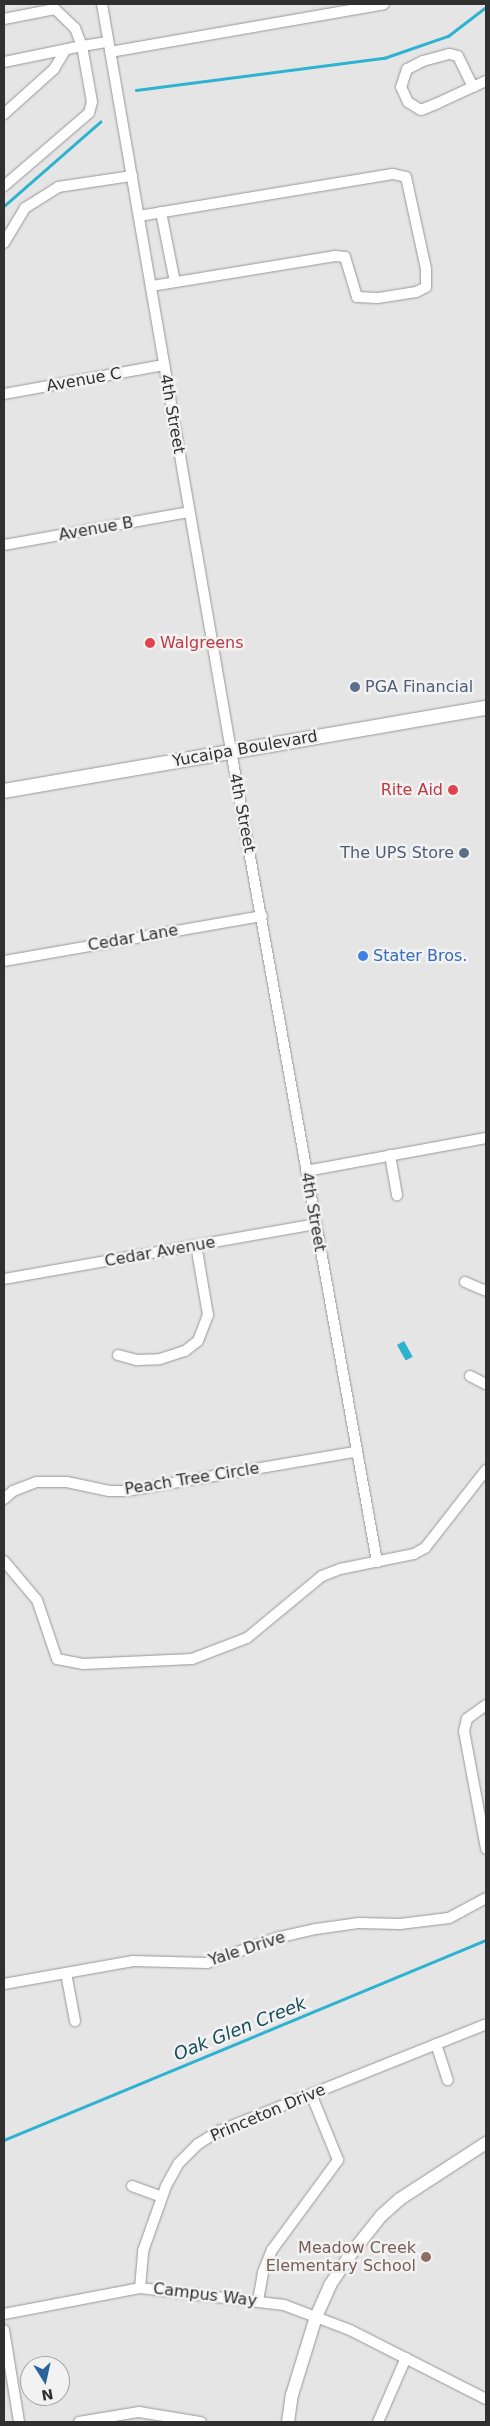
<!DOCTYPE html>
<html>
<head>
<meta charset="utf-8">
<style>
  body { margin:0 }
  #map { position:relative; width:490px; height:2426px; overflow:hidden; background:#e5e5e6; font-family:"DejaVu Sans",sans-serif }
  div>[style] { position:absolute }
  .water>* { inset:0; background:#2db3d0; transform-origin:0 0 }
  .stream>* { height:2.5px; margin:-1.25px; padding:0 1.25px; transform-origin:1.25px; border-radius:1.25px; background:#2db3d0 }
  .roads { filter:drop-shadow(0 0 1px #979798) drop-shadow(0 0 1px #979798) }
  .minor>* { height:10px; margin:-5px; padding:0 5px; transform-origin:5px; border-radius:5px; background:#fff }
  .tertiary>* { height:12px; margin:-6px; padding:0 6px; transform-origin:6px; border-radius:6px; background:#fff }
  .secondary>* { height:14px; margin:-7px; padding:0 7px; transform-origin:7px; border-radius:7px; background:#fff }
  .dots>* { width:14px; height:14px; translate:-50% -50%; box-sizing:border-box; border:2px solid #f2f2f3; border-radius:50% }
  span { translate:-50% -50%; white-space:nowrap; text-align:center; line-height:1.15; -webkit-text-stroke:5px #f2f2f3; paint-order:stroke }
  .street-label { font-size:16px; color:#303030 }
  .health-label { font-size:16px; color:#be3a42 }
  .left { translate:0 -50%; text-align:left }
  .right { translate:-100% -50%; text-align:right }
  .service-label { font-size:16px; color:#4e5e75 }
  .shop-label { font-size:16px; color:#366cbe }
  .education-label { font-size:16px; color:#785e54 }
  .water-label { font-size:18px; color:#184d5a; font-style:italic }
  .frame { position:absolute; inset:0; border:5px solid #303030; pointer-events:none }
  .north { position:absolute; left:20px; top:2356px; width:50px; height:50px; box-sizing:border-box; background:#f2f2f3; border:1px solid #a4a4a5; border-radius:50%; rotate:170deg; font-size:14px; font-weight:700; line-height:20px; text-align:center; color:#303030 }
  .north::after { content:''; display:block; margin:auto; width:18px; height:22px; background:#29649b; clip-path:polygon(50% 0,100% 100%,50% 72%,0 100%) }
</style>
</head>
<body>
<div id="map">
  <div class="water">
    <i style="left:404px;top:1341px;width:18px;height:8px;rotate:61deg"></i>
  </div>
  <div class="stream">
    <i style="left:136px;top:90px;width:250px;rotate:-7.4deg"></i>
    <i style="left:384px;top:58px;width:68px;rotate:-19deg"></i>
    <i style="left:448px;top:36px;width:48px;rotate:-37.3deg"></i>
    <i style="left:4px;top:206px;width:128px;rotate:-41.2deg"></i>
    <i style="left:4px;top:2140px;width:522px;rotate:-22.54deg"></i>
  </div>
  <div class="roads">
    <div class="minor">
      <i style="left:102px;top:4px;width:758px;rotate:80.2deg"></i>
      <i style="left:231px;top:751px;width:824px;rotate:79.79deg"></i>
      <i style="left:4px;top:19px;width:52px;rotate:-11.1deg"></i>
      <i style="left:55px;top:9px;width:28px;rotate:44deg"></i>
      <i style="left:75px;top:28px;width:19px;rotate:69deg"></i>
      <i style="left:82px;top:46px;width:80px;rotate:168.4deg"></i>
      <i style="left:110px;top:52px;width:278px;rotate:-9.9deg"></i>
      <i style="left:473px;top:87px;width:34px;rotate:-116deg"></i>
      <i style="left:458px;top:56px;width:9px;rotate:-167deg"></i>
      <i style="left:449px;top:54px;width:27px;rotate:165deg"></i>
      <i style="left:423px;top:61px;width:18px;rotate:153deg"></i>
      <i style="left:407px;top:69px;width:19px;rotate:108deg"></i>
      <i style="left:401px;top:87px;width:17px;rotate:65deg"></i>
      <i style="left:408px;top:102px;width:15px;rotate:32deg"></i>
      <i style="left:421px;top:110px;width:18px;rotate:-22deg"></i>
      <i style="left:438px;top:103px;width:38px;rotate:-25deg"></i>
      <i style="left:473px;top:87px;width:14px;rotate:-25deg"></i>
      <i style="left:4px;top:114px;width:67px;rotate:-42deg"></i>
      <i style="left:54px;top:69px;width:23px;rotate:-59deg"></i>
      <i style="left:4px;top:186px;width:112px;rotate:-40.7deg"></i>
      <i style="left:89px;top:113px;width:11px;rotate:-75deg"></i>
      <i style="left:92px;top:102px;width:57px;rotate:-100.1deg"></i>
      <i style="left:82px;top:46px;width:26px;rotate:-9deg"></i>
      <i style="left:161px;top:212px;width:71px;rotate:78.7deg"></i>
      <i style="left:139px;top:216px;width:257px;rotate:-9.4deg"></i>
      <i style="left:393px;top:174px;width:13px;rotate:13deg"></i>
      <i style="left:406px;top:177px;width:94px;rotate:77.7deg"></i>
      <i style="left:426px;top:269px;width:18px;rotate:90deg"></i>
      <i style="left:426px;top:287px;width:11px;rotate:153deg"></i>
      <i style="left:416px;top:292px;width:39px;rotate:171deg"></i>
      <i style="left:377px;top:298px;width:20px;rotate:-177deg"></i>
      <i style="left:357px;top:297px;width:42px;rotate:-106.7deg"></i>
      <i style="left:345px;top:257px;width:10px;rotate:-174deg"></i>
      <i style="left:335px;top:256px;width:186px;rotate:170.7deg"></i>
      <i style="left:4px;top:243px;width:41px;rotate:-59deg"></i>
      <i style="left:25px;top:208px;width:39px;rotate:-32deg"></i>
      <i style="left:58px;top:187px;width:75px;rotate:-8.5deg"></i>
      <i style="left:4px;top:394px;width:163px;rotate:-10.3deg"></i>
      <i style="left:4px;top:545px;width:188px;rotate:-10.1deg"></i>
      <i style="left:4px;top:961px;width:262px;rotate:-9.9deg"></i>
      <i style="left:390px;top:1155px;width:41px;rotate:80.1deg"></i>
      <i style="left:306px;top:1171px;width:183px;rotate:-10.4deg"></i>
      <i style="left:4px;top:1279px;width:317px;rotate:-10deg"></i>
      <i style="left:465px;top:1282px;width:23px;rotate:23deg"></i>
      <i style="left:118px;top:1355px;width:20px;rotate:15deg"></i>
      <i style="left:137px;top:1360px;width:23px;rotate:-2deg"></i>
      <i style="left:160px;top:1359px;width:26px;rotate:-18deg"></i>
      <i style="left:185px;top:1351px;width:16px;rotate:-38deg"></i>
      <i style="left:198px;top:1341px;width:28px;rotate:-69deg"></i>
      <i style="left:208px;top:1315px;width:71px;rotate:-99.7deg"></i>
      <i style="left:470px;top:1376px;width:18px;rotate:27deg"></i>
      <i style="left:4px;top:1499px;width:12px;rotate:-42deg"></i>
      <i style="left:13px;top:1491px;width:26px;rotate:-21deg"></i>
      <i style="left:37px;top:1482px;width:30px"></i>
      <i style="left:67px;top:1482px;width:43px;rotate:12.1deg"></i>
      <i style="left:109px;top:1491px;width:17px"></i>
      <i style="left:126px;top:1491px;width:232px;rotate:-9.7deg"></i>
      <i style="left:4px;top:1561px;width:51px;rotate:49.8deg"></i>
      <i style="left:37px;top:1600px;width:62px;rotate:71.3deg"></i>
      <i style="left:57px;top:1659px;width:26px;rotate:11deg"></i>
      <i style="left:83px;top:1664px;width:109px;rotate:-2.6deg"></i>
      <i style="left:192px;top:1659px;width:59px;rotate:-20.9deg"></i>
      <i style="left:247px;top:1638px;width:97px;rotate:-39.6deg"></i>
      <i style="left:322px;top:1576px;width:19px;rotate:-21deg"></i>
      <i style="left:340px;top:1569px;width:76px;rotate:-11.5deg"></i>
      <i style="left:414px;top:1554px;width:13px;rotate:-29deg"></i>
      <i style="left:425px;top:1548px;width:99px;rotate:-52deg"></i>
      <i style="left:486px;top:1705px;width:24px;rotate:144deg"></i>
      <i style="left:467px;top:1719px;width:12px;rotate:104deg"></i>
      <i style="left:464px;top:1731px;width:120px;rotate:79.4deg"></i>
      <i style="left:66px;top:1973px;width:49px;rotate:79.4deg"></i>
      <i style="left:4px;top:1984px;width:131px;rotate:-10.1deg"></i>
      <i style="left:133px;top:1961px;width:74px;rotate:1.5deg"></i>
      <i style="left:207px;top:1963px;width:73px;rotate:-19.9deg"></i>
      <i style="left:276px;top:1938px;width:41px;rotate:-12.7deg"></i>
      <i style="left:316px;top:1929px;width:42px;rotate:-8.1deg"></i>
      <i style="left:358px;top:1923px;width:42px;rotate:1.4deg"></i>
      <i style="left:400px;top:1924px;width:49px;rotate:-7deg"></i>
      <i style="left:449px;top:1918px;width:42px;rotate:-28.4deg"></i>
      <i style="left:436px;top:2044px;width:38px;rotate:72deg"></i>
      <i style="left:132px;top:2186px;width:32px;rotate:20deg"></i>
      <i style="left:140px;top:2288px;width:37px;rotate:-85deg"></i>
      <i style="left:143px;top:2251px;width:69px;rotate:-70.5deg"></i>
      <i style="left:166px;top:2186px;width:26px;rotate:-61deg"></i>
      <i style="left:179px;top:2163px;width:27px;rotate:-45deg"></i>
      <i style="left:198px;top:2144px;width:25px;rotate:-32deg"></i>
      <i style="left:219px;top:2131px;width:288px;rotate:-21.8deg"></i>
      <i style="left:258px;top:2301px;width:29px;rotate:-80deg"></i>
      <i style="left:263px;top:2272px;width:24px;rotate:-68deg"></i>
      <i style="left:272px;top:2250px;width:112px;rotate:-53.7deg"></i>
      <i style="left:338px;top:2160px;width:71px;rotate:-112.2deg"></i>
      <i style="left:4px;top:2314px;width:138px;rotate:-10.8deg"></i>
      <i style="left:140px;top:2288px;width:145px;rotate:6.7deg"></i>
      <i style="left:284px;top:2305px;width:71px;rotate:20.7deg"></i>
      <i style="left:350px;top:2330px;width:153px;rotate:26.9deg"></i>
      <i style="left:4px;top:2330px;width:93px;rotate:80.7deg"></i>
      <i style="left:79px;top:2422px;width:61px;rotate:-9.5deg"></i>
      <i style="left:139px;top:2412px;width:63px;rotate:9.2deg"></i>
      <i style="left:378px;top:2422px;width:70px;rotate:-66.4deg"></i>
    </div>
    <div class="tertiary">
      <i style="left:288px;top:2422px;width:27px;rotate:-82deg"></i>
      <i style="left:292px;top:2395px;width:82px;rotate:-72.9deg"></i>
      <i style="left:316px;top:2317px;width:35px;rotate:-66deg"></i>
      <i style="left:330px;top:2285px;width:36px;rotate:-56deg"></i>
      <i style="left:350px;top:2255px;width:50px;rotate:-51.5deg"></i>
      <i style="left:381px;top:2216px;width:25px;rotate:-42deg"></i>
      <i style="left:400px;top:2199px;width:103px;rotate:-33.1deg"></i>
    </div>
    <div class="secondary">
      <i style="left:4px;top:791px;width:489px;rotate:-9.8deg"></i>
    </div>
  </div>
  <div class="dots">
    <i style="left:150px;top:643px;background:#e0444e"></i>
    <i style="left:355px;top:687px;background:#5c6f8a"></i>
    <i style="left:453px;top:790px;background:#e0444e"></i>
    <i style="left:464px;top:853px;background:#5c6f8a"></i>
    <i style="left:363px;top:956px;background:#3f7fe0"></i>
    <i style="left:426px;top:2257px;background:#8d6e63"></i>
  </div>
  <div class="street-label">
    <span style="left:84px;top:380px;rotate:-10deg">Avenue C</span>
    <span style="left:172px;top:414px;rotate:80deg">4th Street</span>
    <span style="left:96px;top:529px;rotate:-10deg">Avenue B</span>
    <span style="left:245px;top:749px;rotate:-10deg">Yucaipa Boulevard</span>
    <span style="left:242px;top:813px;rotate:79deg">4th Street</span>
    <span style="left:133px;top:938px;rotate:-10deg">Cedar Lane</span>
    <span style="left:313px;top:1212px;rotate:80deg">4th Street</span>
    <span style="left:160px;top:1252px;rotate:-10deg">Cedar Avenue</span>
    <span style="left:192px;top:1479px;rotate:-9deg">Peach Tree Circle</span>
    <span style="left:247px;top:1949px;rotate:-18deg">Yale Drive</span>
    <span style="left:268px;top:2113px;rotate:-23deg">Princeton Drive</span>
    <span style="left:205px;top:2295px;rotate:7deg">Campus Way</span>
  </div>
  <div class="health-label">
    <span class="left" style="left:160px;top:643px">Walgreens</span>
    <span class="right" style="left:443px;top:790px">Rite Aid</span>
  </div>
  <div class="service-label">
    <span class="left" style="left:365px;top:687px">PGA Financial</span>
    <span class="right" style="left:454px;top:853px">The UPS Store</span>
  </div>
  <div class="shop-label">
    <span class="left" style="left:373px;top:956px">Stater Bros.</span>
  </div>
  <div class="education-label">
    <span class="right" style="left:416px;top:2257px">Meadow Creek<br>Elementary School</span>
  </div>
  <div class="water-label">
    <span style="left:240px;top:2029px;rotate:-22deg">Oak Glen Creek</span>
  </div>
  <div class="frame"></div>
  <div class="north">N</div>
</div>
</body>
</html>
